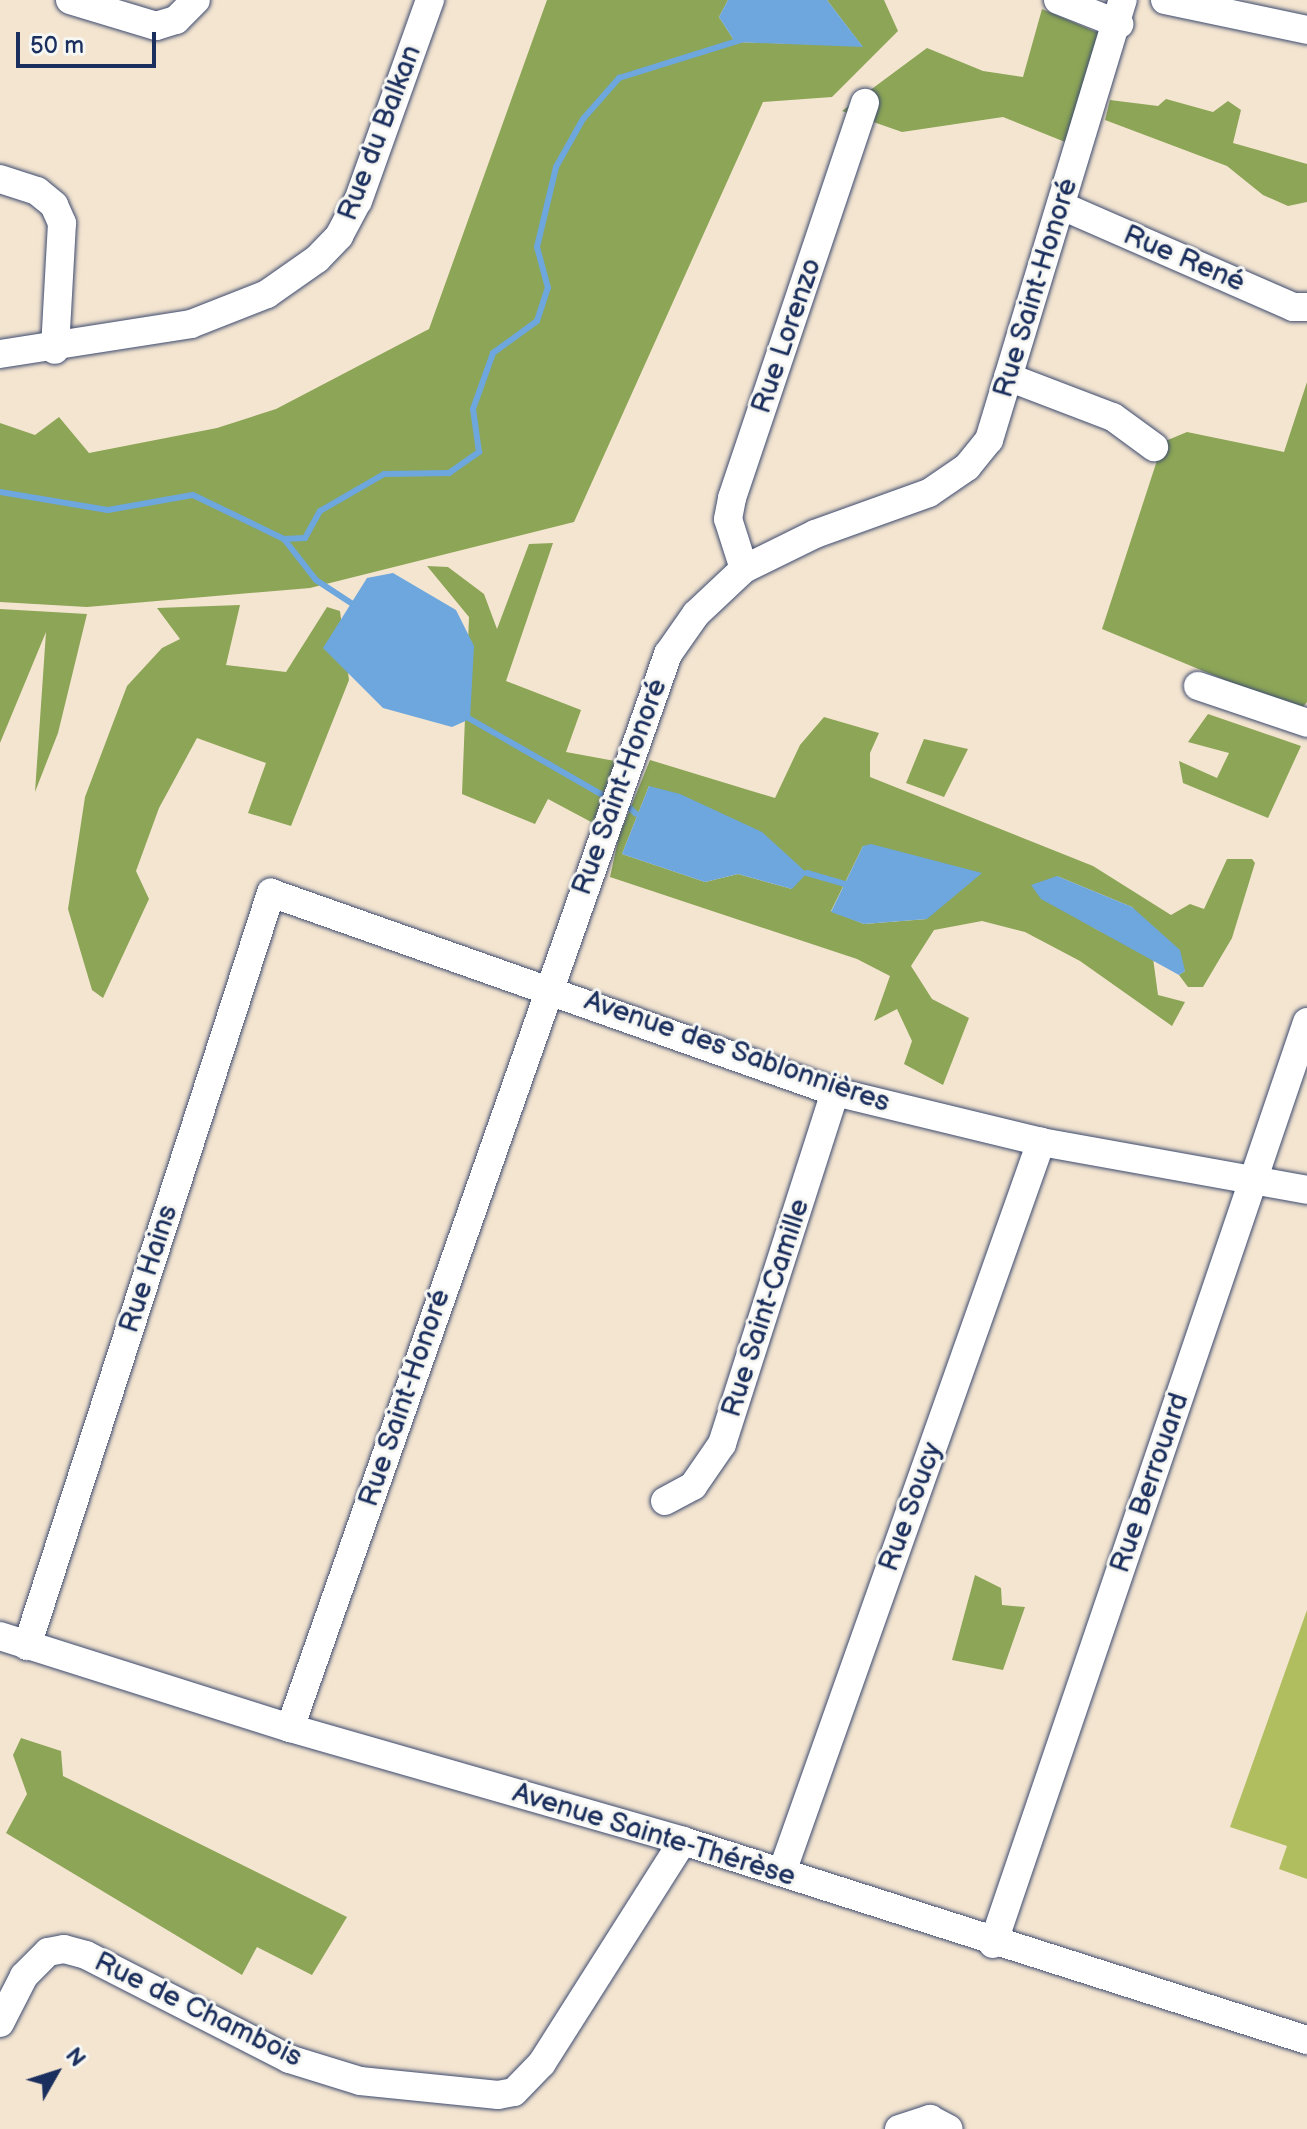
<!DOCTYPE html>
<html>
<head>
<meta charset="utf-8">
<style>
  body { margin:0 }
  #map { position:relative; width:1307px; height:2129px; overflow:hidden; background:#f4e5d0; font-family:"Balsamiq Sans",sans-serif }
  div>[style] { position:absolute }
  .green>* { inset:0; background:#b0be60 }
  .forest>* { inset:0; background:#8ca556 }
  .water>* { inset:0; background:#6da7dd }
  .stream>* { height:6px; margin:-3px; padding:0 3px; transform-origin:3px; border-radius:3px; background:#6da7dd }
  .roads { filter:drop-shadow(0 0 2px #3c4a6f) drop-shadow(0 0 2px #3c4a6f) }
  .minor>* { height:28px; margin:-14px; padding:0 14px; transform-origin:14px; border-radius:14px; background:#fff }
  span { translate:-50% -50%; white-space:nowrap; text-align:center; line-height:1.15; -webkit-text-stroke:6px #f6f6f2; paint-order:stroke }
  .street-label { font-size:28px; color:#1b2f5e }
  .north { position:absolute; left:16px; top:2033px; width:80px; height:80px; -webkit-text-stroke:6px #f6f6f2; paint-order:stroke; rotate:51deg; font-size:22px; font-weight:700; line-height:32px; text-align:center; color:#1b2f5e }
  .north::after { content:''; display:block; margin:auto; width:28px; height:36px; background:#1b2f5e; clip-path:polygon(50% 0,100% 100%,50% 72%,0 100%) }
  .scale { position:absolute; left:16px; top:32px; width:140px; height:36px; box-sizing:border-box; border:4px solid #1b2f5e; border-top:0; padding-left:10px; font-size:24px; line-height:28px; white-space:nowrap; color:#1b2f5e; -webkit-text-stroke:6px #f6f6f2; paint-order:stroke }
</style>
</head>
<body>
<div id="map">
  <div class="green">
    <i style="clip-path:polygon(1307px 1610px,1307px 1879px,1279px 1869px,1287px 1846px,1230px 1827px)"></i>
  </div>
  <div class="forest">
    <i style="clip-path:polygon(547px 0,728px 0,719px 17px,735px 42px,862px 46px,827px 0,884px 0,898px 31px,832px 97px,763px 102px,574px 522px,310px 588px,87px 607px,0 602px,0 423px,35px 435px,59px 417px,89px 453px,217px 428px,276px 409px,429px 329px)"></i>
    <i style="clip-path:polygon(1042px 9px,1101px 34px,1065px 142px,1003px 117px,902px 132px,842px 111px,927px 48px,983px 71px,1023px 77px)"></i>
    <i style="clip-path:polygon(1166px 99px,1213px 112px,1228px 101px,1241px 110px,1233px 143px,1307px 164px,1307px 202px,1288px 206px,1263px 195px,1227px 166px,1105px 120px,1110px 100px,1158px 106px)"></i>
    <i style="clip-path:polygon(1307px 382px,1307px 702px,1300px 711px,1102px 629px,1163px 442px,1187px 432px,1284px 452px)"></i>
    <i style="clip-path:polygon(553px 543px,506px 681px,581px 710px,566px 752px,615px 761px,593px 823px,548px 799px,535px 824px,462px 794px,469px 617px,427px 566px,448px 567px,484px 594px,497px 629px,529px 544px)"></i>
    <i style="clip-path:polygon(240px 605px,226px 665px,286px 672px,327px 607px,340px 611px,349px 680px,291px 826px,248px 813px,266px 763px,197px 738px,159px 808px,136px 871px,149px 899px,103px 998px,92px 990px,68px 909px,85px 797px,127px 686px,162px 648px,180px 639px,157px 608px)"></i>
    <i style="clip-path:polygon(0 609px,87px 614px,58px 733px,35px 792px,46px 632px,0 743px)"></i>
    <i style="clip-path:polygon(1208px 714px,1301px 746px,1268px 818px,1183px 783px,1179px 761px,1217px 778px,1229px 753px,1188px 742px)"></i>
    <i style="clip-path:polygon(evenodd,824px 717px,879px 733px,870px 753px,870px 777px,1093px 866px,1171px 915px,1190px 904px,1204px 909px,1227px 859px,1252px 859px,1255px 863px,1232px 938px,1203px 987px,1188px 987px,1179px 975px,1185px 971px,1132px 907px,1057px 876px,1094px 928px,1153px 958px,1158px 995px,1185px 1002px,1172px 1026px,1080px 961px,1025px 932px,982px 921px,934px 930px,911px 966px,932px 999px,969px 1018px,943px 1085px,904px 1064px,912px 1041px,897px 1009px,874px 1021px,890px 976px,857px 959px,610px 877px,619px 836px,650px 760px,775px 798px,800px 745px,824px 717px,649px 786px,792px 889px,738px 874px,705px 882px,622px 854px,649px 786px,824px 717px,863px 846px,927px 919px,864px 924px,831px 911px,863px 846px)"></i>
    <i style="clip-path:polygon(924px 739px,968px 749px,944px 797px,906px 783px)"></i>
    <i style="clip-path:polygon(975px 1575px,1001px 1588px,1002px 1605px,1025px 1607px,1003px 1670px,952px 1660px)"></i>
    <i style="clip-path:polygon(21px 1738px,61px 1751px,63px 1776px,347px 1917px,312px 1975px,257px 1947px,242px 1975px,6px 1833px,27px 1794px,13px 1755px)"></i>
  </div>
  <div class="water">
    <i style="clip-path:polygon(728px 0,827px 0,863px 47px,735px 42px,719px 17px)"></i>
    <i style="clip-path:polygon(393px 573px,456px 610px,474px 646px,470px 719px,452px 727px,383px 708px,323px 648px,367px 578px)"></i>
    <i style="clip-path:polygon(649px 786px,680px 794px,762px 832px,807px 873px,792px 889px,738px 874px,705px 882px,622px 854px)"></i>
    <i style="clip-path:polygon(871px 844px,982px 873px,927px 919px,864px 924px,831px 912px,863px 846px)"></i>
    <i style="clip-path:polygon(1057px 876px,1132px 907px,1180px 950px,1185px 971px,1179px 975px,1041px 899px,1031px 885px)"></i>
  </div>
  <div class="stream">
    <i style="left:0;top:492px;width:109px;rotate:9.5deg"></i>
    <i style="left:108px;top:510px;width:86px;rotate:-10deg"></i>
    <i style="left:193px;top:495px;width:101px;rotate:25.8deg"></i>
    <i style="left:284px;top:539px;width:21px;rotate:-3deg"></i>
    <i style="left:305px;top:538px;width:31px;rotate:-61deg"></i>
    <i style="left:320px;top:511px;width:74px;rotate:-30deg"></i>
    <i style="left:384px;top:474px;width:65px;rotate:-0.9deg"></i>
    <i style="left:449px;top:473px;width:37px;rotate:-35deg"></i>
    <i style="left:479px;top:452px;width:43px;rotate:-97.9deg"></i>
    <i style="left:473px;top:409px;width:59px;rotate:-70.3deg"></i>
    <i style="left:493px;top:353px;width:54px;rotate:-36deg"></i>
    <i style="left:537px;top:321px;width:35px;rotate:-72deg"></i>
    <i style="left:548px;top:288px;width:42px;rotate:-105deg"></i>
    <i style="left:537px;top:247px;width:82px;rotate:-76.6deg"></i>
    <i style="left:556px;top:167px;width:55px;rotate:-60.6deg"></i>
    <i style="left:583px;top:119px;width:55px;rotate:-48.7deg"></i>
    <i style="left:619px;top:78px;width:128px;rotate:-17.3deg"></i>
    <i style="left:284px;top:539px;width:52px;rotate:52deg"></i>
    <i style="left:316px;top:580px;width:42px;rotate:33.3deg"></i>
    <i style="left:470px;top:719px;width:151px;rotate:29.8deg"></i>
    <i style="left:630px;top:808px;width:8px;rotate:45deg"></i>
    <i style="left:807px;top:873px;width:40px;rotate:16deg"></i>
  </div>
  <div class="roads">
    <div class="minor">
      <i style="left:70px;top:0;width:90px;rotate:16.8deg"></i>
      <i style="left:156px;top:26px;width:21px;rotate:-17deg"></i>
      <i style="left:176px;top:20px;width:28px;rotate:-45deg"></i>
      <i style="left:1058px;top:0;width:66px;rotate:21.5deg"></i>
      <i style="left:1165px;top:0;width:145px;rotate:11.9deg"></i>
      <i style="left:0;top:179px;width:39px;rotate:18deg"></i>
      <i style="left:37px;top:191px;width:22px;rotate:39deg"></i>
      <i style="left:54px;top:205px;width:20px;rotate:66deg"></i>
      <i style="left:62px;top:223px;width:127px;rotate:93.2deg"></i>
      <i style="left:1062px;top:206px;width:252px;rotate:23.6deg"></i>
      <i style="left:1293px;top:307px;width:14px"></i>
      <i style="left:0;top:354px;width:193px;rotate:-8.9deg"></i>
      <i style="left:191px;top:324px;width:82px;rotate:-21.5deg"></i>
      <i style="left:267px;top:294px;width:61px;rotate:-35deg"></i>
      <i style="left:317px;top:259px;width:32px;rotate:-46deg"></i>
      <i style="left:339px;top:236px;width:40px;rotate:-62deg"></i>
      <i style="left:358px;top:201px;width:214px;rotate:-70.3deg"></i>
      <i style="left:1008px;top:377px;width:112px;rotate:20.9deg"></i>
      <i style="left:1113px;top:417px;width:51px;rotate:36.2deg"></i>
      <i style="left:744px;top:569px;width:52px;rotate:-107.7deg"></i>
      <i style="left:728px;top:519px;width:21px;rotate:-79deg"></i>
      <i style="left:732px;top:498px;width:417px;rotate:-71.4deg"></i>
      <i style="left:1198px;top:686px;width:115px;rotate:18.7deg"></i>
      <i style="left:665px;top:1501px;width:32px;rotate:-28deg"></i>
      <i style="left:693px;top:1486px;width:51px;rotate:-55.4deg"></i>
      <i style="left:722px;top:1444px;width:370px;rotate:-72.2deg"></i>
      <i style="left:0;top:1636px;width:304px;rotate:17.6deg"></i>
      <i style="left:290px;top:1728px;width:409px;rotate:16deg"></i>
      <i style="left:683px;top:1841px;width:655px;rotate:17.69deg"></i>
      <i style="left:27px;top:1646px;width:792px;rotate:-72.05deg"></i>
      <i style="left:271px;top:893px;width:598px;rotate:19.43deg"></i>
      <i style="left:835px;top:1092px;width:212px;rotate:13.6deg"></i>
      <i style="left:1041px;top:1142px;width:270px;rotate:10.2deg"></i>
      <i style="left:290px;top:1728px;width:1139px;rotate:-70.61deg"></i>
      <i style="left:668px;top:654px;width:49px;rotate:-55deg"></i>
      <i style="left:696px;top:614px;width:66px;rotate:-43.2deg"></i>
      <i style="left:744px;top:569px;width:79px;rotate:-26.2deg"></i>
      <i style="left:815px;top:534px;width:121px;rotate:-19.8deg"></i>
      <i style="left:929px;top:493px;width:46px;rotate:-34.4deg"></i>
      <i style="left:967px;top:467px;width:35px;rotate:-51deg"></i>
      <i style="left:989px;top:440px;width:460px;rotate:-73.1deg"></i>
      <i style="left:782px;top:1872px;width:775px;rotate:-70.47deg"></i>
      <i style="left:993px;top:1944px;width:974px;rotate:-71.19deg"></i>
      <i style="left:0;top:2023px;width:53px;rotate:-62.9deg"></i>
      <i style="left:24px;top:1976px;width:34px;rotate:-45deg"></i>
      <i style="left:48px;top:1952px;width:16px;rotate:-11deg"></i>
      <i style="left:64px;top:1949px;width:23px;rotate:15deg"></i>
      <i style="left:86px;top:1955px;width:228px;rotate:27.1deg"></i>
      <i style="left:289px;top:2059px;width:74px;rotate:17.2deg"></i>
      <i style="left:360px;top:2081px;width:139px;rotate:5.8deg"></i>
      <i style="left:498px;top:2095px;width:16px;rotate:-11deg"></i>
      <i style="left:514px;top:2092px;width:40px;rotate:-46deg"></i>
      <i style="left:542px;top:2063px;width:263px;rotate:-57.6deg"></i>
      <i style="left:899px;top:2129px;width:33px;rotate:-18deg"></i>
      <i style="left:930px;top:2119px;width:21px;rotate:28deg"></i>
    </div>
  </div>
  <div class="street-label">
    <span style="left:380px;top:133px;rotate:-69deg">Rue du Balkan</span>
    <span style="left:1184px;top:259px;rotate:23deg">Rue René</span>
    <span style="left:1036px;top:288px;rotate:-73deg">Rue Saint-Honoré</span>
    <span style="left:787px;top:336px;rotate:-71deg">Rue Lorenzo</span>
    <span style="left:620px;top:787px;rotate:-70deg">Rue Saint-Honoré</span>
    <span style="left:737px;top:1052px;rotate:19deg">Avenue des Sablonnières</span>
    <span style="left:149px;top:1269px;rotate:-72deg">Rue Hains</span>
    <span style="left:766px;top:1308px;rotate:-72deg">Rue Saint-Camille</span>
    <span style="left:405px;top:1398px;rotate:-71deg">Rue Saint-Honoré</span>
    <span style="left:1150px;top:1483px;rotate:-71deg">Rue Berrouard</span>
    <span style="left:911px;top:1507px;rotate:-70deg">Rue Soucy</span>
    <span style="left:654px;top:1835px;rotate:17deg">Avenue Sainte-Thérèse</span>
    <span style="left:198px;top:2010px;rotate:26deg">Rue de Chambois</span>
  </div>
  <div class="north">N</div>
  <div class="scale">50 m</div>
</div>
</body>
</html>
